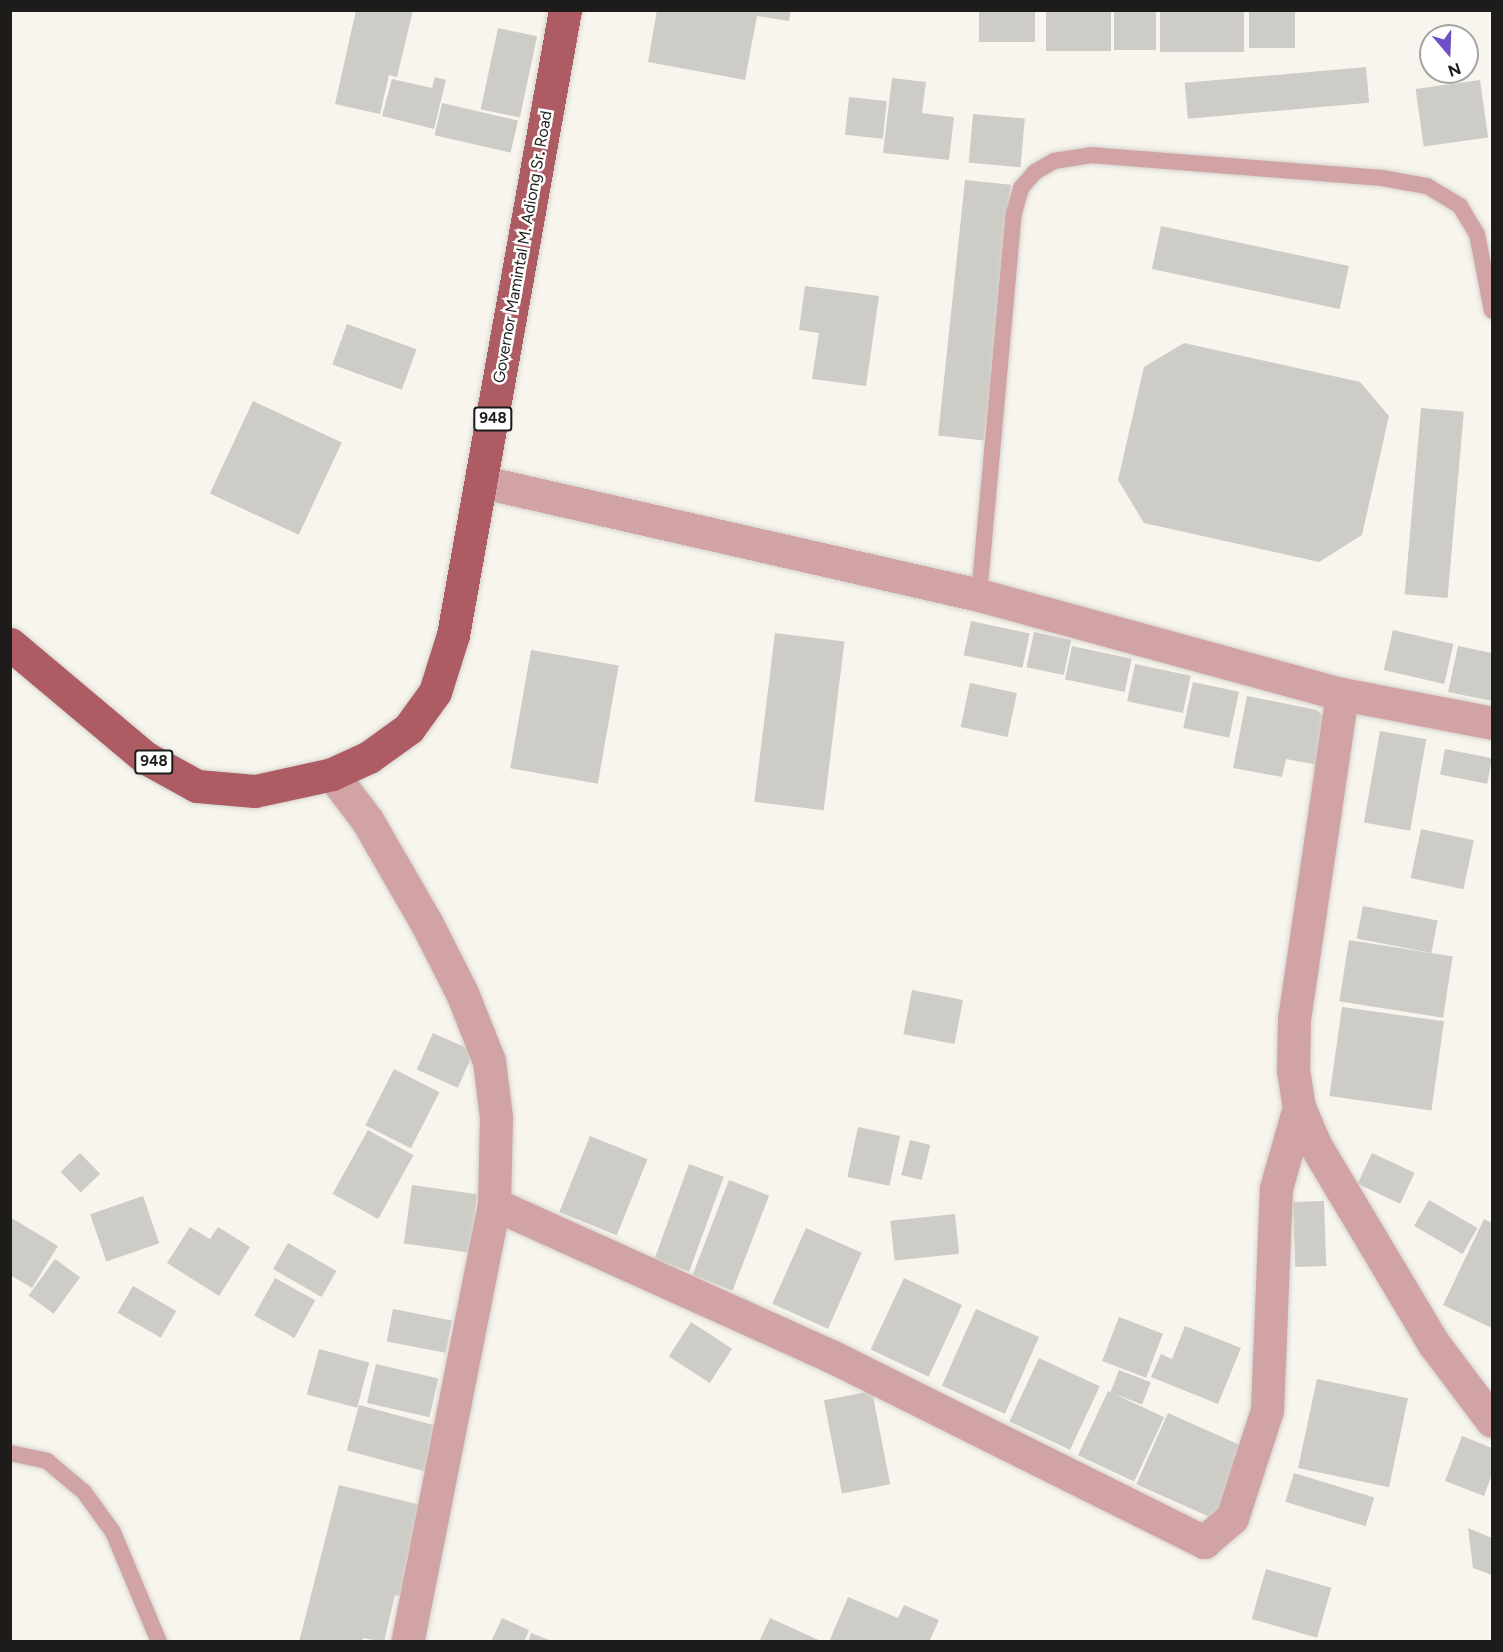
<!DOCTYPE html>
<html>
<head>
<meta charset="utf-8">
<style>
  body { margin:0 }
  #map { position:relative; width:1503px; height:1652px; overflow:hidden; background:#f7f5ee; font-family:Figtree,sans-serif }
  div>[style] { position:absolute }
  .building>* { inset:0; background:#ceccc6; transform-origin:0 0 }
  .roads { filter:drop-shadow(0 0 2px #d4d2cc) drop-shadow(0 0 2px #d4d2cc) }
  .lane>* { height:16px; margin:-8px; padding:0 8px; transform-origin:8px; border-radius:8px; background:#d1a3a5 }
  .street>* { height:33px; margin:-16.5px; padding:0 16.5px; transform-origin:16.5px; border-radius:16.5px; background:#d1a3a5 }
  .primary>* { height:33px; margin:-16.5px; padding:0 16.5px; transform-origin:16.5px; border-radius:16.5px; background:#ac5c62 }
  span { translate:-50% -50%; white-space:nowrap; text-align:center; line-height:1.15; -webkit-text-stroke:5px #fff; paint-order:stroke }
  .shield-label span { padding:2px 4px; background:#fff; border:2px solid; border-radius:4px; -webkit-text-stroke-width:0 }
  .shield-label { font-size:15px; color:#1d1c1a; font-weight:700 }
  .street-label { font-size:16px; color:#1d1c1a }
  .frame { position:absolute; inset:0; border:12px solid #1d1c1a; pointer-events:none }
  .north { position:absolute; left:1419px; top:24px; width:60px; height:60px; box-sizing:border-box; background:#fff; border:2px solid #a5a4a3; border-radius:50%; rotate:161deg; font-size:16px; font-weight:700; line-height:24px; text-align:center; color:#1d1c1a }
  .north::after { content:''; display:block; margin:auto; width:21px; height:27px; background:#6e4fc8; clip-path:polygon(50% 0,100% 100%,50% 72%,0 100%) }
</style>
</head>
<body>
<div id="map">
  <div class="building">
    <i style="clip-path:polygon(356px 10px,413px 10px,397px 77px,389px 75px,380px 114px,335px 104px)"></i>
    <i style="clip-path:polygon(657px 10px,791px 10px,789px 21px,757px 16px,745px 80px,648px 62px)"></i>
    <i style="left:979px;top:10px;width:56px;height:32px"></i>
    <i style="left:1046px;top:10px;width:65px;height:41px"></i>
    <i style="left:1114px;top:10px;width:42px;height:40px"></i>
    <i style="left:1160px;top:10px;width:84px;height:42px"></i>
    <i style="left:1249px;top:10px;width:46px;height:38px"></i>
    <i style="left:498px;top:28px;width:40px;height:83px;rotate:12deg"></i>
    <i style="left:1366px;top:67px;width:36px;height:182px;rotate:85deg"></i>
    <i style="clip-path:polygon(435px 77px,446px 80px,434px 129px,382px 116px,392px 79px,432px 88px)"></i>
    <i style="clip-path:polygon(892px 78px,926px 82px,922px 113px,954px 117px,949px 160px,883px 153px)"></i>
    <i style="left:1480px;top:80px;width:58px;height:65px;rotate:82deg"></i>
    <i style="left:849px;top:97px;width:38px;height:38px;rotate:6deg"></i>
    <i style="left:442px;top:103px;width:78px;height:33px;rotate:13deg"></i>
    <i style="left:973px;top:114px;width:52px;height:49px;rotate:5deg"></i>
    <i style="left:965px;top:180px;width:46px;height:257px;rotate:6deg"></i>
    <i style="left:1161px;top:226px;width:192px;height:44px;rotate:12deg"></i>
    <i style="clip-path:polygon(805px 286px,879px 296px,866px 386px,812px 379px,819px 333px,799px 330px)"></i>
    <i style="left:347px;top:324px;width:74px;height:43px;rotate:20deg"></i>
    <i style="clip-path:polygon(1184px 343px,1360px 382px,1389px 416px,1362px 535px,1319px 562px,1144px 523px,1118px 480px,1144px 367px)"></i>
    <i style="left:253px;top:401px;width:98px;height:102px;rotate:25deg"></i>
    <i style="left:1421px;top:408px;width:43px;height:187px;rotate:5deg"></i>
    <i style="left:971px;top:621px;width:60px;height:35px;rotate:12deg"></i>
    <i style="left:1393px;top:630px;width:62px;height:41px;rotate:13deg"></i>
    <i style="left:1034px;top:632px;width:38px;height:36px;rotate:12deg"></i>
    <i style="left:775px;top:633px;width:70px;height:170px;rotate:7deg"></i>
    <i style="left:1072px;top:646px;width:61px;height:34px;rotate:12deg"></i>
    <i style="clip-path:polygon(1458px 646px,1492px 653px,1492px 701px,1448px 692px)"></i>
    <i style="left:531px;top:650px;width:89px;height:120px;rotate:10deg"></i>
    <i style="left:1135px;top:664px;width:57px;height:38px;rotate:12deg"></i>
    <i style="left:1193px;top:682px;width:47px;height:47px;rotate:12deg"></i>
    <i style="left:970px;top:683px;width:48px;height:45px;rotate:12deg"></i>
    <i style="clip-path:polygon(1247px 696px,1317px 710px,1326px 719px,1323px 766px,1286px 759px,1282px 777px,1233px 768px)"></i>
    <i style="left:1380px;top:731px;width:47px;height:93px;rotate:10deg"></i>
    <i style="left:1445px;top:749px;width:48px;height:26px;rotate:11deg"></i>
    <i style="left:1421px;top:829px;width:54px;height:50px;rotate:12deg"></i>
    <i style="left:1363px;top:906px;width:76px;height:33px;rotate:11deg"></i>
    <i style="left:1349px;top:940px;width:105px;height:62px;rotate:9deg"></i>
    <i style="left:912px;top:990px;width:52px;height:45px;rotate:11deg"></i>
    <i style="left:1342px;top:1007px;width:103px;height:90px;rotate:8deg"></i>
    <i style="left:433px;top:1033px;width:45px;height:40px;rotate:24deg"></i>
    <i style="left:394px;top:1069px;width:51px;height:63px;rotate:27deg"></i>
    <i style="left:858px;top:1127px;width:43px;height:51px;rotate:12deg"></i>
    <i style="left:368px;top:1130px;width:52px;height:73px;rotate:29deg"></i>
    <i style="left:590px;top:1136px;width:62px;height:82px;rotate:22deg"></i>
    <i style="left:910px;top:1140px;width:21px;height:36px;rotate:14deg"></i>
    <i style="left:80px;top:1153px;width:29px;height:27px;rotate:46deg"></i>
    <i style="left:1372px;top:1153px;width:47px;height:34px;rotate:25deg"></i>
    <i style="left:689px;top:1164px;width:37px;height:101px;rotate:20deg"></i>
    <i style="left:729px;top:1180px;width:43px;height:102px;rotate:21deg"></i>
    <i style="left:412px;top:1185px;width:66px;height:59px;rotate:8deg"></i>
    <i style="left:143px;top:1196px;width:50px;height:56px;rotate:71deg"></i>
    <i style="left:1429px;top:1200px;width:56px;height:30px;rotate:30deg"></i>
    <i style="left:1324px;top:1201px;width:65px;height:31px;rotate:88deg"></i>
    <i style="left:955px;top:1214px;width:40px;height:65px;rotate:84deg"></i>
    <i style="clip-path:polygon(10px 1217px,58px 1246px,32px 1288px,10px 1275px)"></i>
    <i style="clip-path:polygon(1484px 1219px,1492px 1223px,1492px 1328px,1443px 1305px)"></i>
    <i style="clip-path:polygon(190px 1227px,210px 1239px,218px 1227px,250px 1247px,219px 1296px,167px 1263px)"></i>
    <i style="left:806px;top:1228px;width:61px;height:83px;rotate:24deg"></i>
    <i style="left:288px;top:1243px;width:56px;height:30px;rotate:30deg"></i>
    <i style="left:55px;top:1259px;width:31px;height:45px;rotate:36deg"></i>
    <i style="left:275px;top:1278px;width:46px;height:43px;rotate:29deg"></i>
    <i style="left:904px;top:1278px;width:64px;height:79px;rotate:25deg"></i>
    <i style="left:133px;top:1286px;width:50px;height:31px;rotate:30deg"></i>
    <i style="left:393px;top:1309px;width:60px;height:33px;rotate:11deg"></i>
    <i style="left:976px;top:1309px;width:69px;height:84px;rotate:24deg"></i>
    <i style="left:1119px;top:1317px;width:47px;height:47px;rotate:21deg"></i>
    <i style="left:691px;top:1322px;width:49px;height:41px;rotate:33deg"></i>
    <i style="clip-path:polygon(1185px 1326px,1241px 1348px,1218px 1404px,1151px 1377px,1161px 1354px,1172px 1359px)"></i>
    <i style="left:319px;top:1349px;width:52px;height:47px;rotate:15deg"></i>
    <i style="left:1039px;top:1358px;width:67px;height:70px;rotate:25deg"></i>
    <i style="left:376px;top:1364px;width:64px;height:40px;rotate:13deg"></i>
    <i style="left:1119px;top:1370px;width:34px;height:24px;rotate:21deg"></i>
    <i style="left:1317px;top:1379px;width:93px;height:91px;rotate:12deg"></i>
    <i style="left:872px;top:1391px;width:95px;height:49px;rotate:79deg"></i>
    <i style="left:1108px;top:1391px;width:62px;height:71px;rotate:25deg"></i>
    <i style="left:359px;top:1405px;width:84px;height:47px;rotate:15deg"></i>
    <i style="left:1168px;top:1413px;width:89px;height:78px;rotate:24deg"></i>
    <i style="clip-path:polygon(1462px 1436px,1492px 1448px,1492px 1474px,1484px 1496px,1445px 1481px)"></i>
    <i style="left:1294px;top:1473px;width:84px;height:30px;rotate:17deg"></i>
    <i style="clip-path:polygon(339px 1485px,421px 1505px,406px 1563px,419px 1566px,411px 1599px,395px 1595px,384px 1642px,363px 1638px,362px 1642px,299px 1642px)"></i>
    <i style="clip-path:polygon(1468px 1528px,1492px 1538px,1492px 1575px,1473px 1568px)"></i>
    <i style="left:1266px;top:1569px;width:68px;height:52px;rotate:16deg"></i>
    <i style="clip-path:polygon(848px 1597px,898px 1618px,904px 1605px,939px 1620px,929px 1642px,829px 1642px)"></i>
    <i style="clip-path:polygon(502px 1618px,529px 1630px,524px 1642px,491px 1642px)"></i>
    <i style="clip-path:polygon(770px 1618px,823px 1642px,759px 1642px)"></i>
    <i style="clip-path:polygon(531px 1633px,552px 1641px,552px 1642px,528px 1642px)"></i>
  </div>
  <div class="roads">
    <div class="lane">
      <i style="left:979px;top:595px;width:384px;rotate:-84.8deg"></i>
      <i style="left:1014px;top:213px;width:26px;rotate:-74deg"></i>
      <i style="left:1021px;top:188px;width:21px;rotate:-49deg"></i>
      <i style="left:1035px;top:172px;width:22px;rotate:-30deg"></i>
      <i style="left:1054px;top:161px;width:36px;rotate:-9deg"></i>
      <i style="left:1090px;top:155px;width:293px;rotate:4.5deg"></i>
      <i style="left:1382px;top:178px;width:46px;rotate:10.1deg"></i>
      <i style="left:1427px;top:186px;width:39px;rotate:31deg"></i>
      <i style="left:1460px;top:206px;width:33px;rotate:59deg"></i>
      <i style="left:1477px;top:234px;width:78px;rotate:79deg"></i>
      <i style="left:10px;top:1453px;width:38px;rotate:12deg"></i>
      <i style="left:47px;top:1461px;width:48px;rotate:40deg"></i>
      <i style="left:84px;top:1492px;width:49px;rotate:54.1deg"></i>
      <i style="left:113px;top:1532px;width:119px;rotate:67.3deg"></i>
    </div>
    <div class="street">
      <i style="left:483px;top:482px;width:509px;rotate:12.83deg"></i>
      <i style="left:979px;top:595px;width:376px;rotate:15.3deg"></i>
      <i style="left:1342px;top:694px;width:153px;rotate:10.9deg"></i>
      <i style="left:1342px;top:694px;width:329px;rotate:98.4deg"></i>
      <i style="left:1294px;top:1019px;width:51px;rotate:91.1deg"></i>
      <i style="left:1293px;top:1070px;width:37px;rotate:81deg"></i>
      <i style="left:1299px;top:1107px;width:39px;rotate:67deg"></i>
      <i style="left:1314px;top:1143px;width:234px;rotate:59.2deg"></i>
      <i style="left:1434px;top:1344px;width:96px;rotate:53deg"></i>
      <i style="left:332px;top:774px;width:58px;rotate:52.7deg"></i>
      <i style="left:367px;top:820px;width:120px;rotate:60deg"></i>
      <i style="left:427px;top:924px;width:77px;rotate:63.1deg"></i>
      <i style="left:462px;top:993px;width:73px;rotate:68.3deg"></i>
      <i style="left:489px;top:1061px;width:56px;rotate:82.9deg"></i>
      <i style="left:496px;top:1117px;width:87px;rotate:91.3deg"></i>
      <i style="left:494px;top:1204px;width:447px;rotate:101.2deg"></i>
      <i style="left:494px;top:1204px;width:370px;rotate:24.3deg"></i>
      <i style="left:831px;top:1356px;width:417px;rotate:26.5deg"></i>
      <i style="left:1204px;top:1542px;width:37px;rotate:-41deg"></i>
      <i style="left:1232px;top:1518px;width:114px;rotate:-72deg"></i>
      <i style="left:1267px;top:1410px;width:222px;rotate:-87.7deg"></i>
      <i style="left:1276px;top:1188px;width:84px;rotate:-74.1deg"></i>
    </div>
    <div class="primary">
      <i style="left:10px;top:644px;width:177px;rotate:40deg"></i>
      <i style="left:146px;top:758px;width:58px;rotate:28.8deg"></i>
      <i style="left:197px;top:786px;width:58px;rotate:4.9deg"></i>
      <i style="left:255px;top:791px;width:79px;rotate:-12.4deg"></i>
      <i style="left:332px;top:774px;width:41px;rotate:-24.7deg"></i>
      <i style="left:369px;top:757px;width:49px;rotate:-35.9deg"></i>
      <i style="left:409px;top:728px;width:44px;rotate:-54.2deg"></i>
      <i style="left:435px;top:692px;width:60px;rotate:-72.5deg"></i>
      <i style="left:453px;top:635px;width:635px;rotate:-79.84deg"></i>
    </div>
  </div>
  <div class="shield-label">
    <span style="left:493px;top:419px">948</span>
    <span style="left:154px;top:762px">948</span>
  </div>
  <div class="street-label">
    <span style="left:523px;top:247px;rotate:-80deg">Governor Mamintal M. Adiong Sr. Road</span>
  </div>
  <div class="frame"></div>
  <div class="north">N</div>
</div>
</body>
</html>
